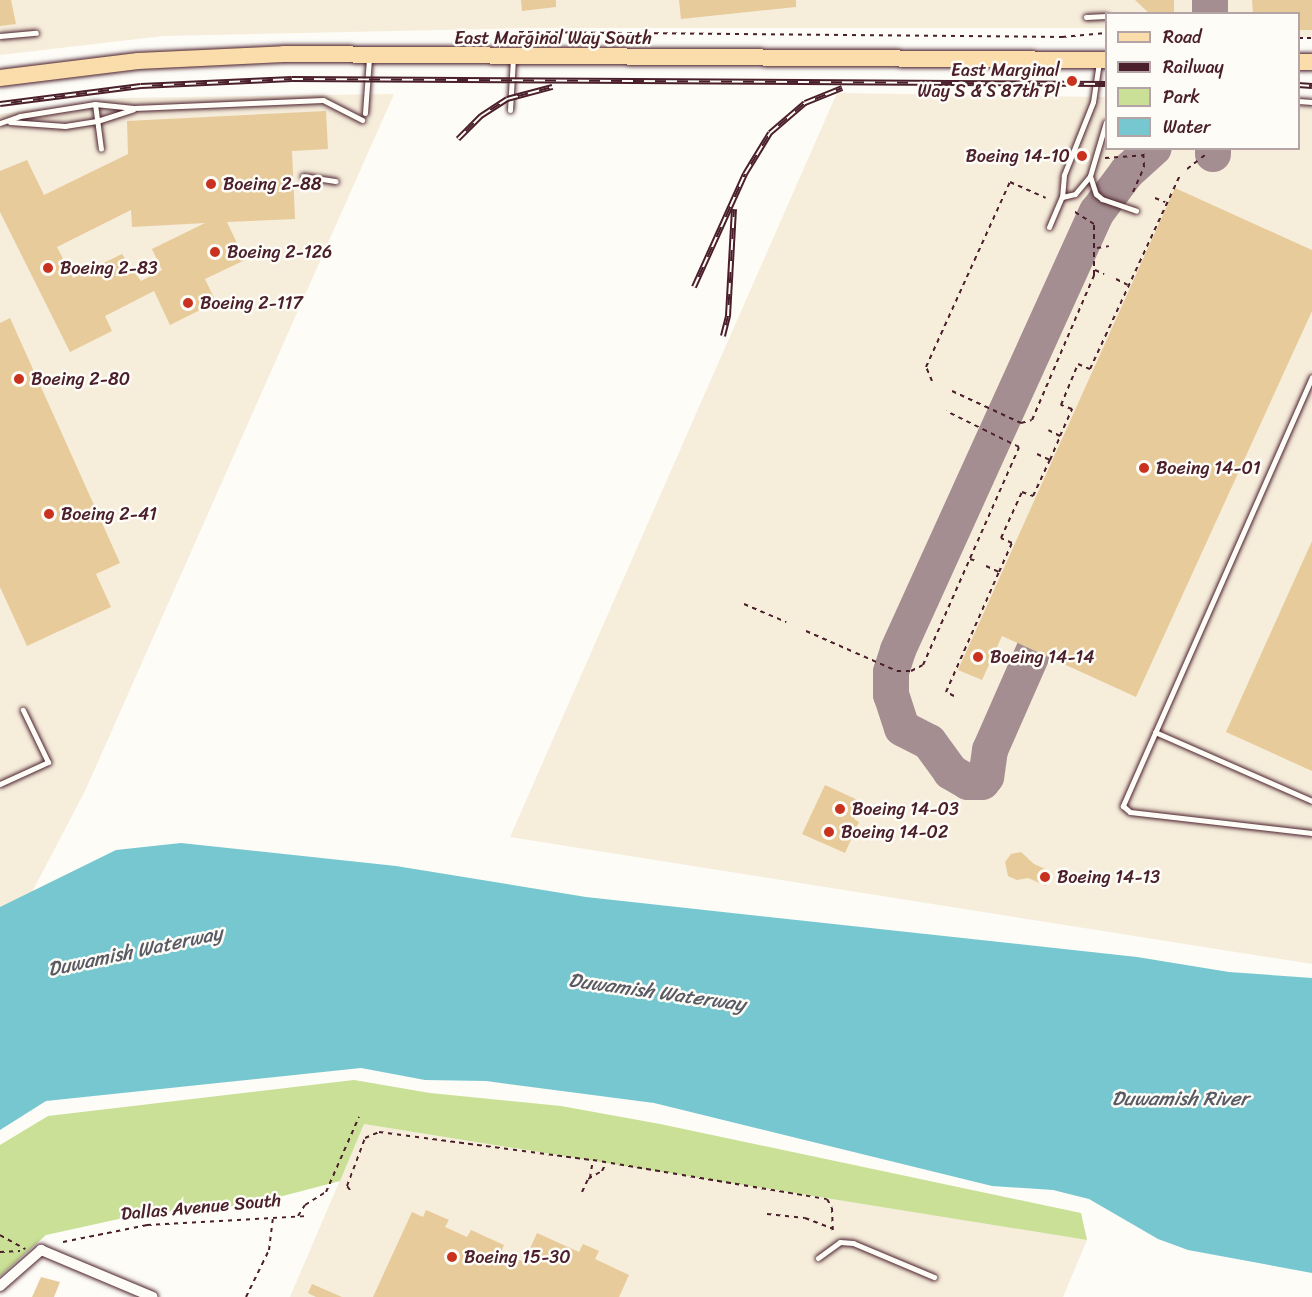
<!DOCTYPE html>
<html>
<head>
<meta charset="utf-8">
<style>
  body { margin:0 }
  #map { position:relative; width:1312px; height:1297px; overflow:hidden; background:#fdfcf7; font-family:Sriracha,sans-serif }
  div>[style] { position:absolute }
  .built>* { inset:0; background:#f6eddb }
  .green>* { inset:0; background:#c9e096 }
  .water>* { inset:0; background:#77c7d1 }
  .taxiway>* { height:36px; margin:-18px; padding:0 18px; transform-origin:18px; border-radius:18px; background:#a48e91 }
  .building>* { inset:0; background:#e7cb9b }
  .path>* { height:2px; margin-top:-1px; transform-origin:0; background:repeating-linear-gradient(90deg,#4a1f2b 0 4.5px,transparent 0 9px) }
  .roads { filter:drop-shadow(0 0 2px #4a1f2b) drop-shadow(0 0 2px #4a1f2b) }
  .service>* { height:5px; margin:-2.5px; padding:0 2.5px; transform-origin:2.5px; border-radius:2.5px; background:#fdfcf7 }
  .minor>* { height:10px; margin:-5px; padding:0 5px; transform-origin:5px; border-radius:5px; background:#fdfcf7 }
  .primary>* { height:16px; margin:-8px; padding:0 8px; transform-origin:8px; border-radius:8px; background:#fbddab }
  .rail>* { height:6px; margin-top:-3px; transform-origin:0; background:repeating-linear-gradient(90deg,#fdfcf7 0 11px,#4a1f2b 0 22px); box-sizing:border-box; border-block:2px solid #4a1f2b }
  .dots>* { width:16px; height:16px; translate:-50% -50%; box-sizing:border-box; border:3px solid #fdfcf7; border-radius:50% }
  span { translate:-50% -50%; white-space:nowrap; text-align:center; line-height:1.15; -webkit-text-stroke:5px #fdfcf7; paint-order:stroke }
  .street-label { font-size:18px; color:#4a1f2b }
  .poi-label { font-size:18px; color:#4a1f2b }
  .right { translate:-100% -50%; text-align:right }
  .left { translate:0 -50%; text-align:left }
  .water-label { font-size:20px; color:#5a5a65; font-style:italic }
  .legend { position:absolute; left:1105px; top:12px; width:195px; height:138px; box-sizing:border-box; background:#fdfcf7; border:2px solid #b5a4a5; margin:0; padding:8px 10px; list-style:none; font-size:18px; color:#4a1f2b }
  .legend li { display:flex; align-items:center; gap:12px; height:30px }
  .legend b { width:30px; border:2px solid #b5a4a5 }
</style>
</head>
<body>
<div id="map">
  <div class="built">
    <i style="clip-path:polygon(0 0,1312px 0,1312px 38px,1299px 37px,1298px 14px,1106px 14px,1106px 28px,529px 28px,163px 36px,0 55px)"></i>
    <i style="clip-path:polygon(837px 93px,1106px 97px,1106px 148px,1298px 148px,1299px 100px,1312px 100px,1312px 964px,510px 837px)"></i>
    <i style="clip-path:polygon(394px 94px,85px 791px,32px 892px,0 907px,0 114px,121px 98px)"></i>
    <i style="clip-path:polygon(364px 1124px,1087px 1240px,1063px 1297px,290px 1297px)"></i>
  </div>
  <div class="green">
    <i style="clip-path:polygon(354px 1080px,430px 1093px,561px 1106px,660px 1124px,1081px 1213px,1087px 1240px,364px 1124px,340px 1181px,248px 1205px,146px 1213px,46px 1235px,0 1276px,0 1145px,48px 1116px)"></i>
  </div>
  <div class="water">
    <i style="clip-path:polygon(181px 843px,396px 866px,586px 897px,1137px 957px,1229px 972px,1312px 978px,1312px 1273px,1188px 1250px,1158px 1239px,1089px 1199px,1053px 1190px,992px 1186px,654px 1103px,486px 1081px,425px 1080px,361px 1068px,46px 1101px,0 1130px,0 907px,116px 850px)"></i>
  </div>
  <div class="taxiway">
    <i style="left:1210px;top:0;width:14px;rotate:90deg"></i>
    <i style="left:1213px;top:148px;width:6px;rotate:90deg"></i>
    <i style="left:1034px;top:650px;width:109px;rotate:113.7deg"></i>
    <i style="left:990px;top:750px;width:27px;rotate:98deg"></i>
    <i style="left:986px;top:777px;width:6px;rotate:129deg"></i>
    <i style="left:982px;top:782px;width:14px;rotate:180deg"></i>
    <i style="left:968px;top:782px;width:20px;rotate:-150deg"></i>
    <i style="left:951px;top:772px;width:37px;rotate:-126deg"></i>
    <i style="left:929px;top:742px;width:30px;rotate:-153deg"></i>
    <i style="left:902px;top:728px;width:35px;rotate:-108deg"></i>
    <i style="left:891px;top:695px;width:23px;rotate:-90deg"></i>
    <i style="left:891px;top:672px;width:23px;rotate:-72deg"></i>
    <i style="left:898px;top:650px;width:481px;rotate:-65.6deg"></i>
    <i style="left:1097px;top:212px;width:50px;rotate:-53.1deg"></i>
    <i style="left:1127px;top:172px;width:36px;rotate:-42deg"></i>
  </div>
  <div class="building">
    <i style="clip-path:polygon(0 0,11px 0,16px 24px,0 26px)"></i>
    <i style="clip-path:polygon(521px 0,556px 0,556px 7px,522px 11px)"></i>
    <i style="clip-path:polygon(679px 0,796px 0,796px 7px,681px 19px)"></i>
    <i style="clip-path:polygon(1135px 0,1174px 0,1174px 14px,1150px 14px)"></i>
    <i style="clip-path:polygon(1252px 0,1312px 0,1312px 30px,1299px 30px,1299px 14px,1253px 14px)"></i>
    <i style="clip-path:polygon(evenodd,326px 111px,328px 149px,292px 151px,295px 219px,227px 222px,245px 260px,205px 279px,216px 302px,170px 325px,154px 291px,105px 316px,112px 331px,70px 352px,0 212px,0 171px,27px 160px,44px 195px,128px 154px,127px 121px,326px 111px,131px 210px,132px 227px,205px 223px,152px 249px,162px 270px,141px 281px,122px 254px,73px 278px,57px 247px,131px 210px)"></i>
    <i style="clip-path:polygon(1175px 188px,1312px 250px,1312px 311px,1136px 697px,1002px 636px,982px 680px,958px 670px)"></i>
    <i style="clip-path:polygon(10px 318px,120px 563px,96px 574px,111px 607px,27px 646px,0 587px,0 323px)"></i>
    <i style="clip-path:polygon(1312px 541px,1312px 771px,1226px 732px)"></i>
    <i style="clip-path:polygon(825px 785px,862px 802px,854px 819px,859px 822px,845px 853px,802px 834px)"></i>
    <i style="clip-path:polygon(1021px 852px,1034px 864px,1052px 872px,1046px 886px,1028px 878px,1017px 880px,1008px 876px,1005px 862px,1011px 854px)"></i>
    <i style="clip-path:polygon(426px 1210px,449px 1220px,445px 1227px,467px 1237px,471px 1230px,504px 1245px,501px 1252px,524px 1262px,537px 1233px,579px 1252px,583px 1244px,599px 1251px,595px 1259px,629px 1275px,619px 1297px,373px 1297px,412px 1212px,423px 1217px)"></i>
    <i style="clip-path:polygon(41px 1277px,60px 1282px,54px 1297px,32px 1297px)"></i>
    <i style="clip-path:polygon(312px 1284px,342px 1297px,316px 1297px,308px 1293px)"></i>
  </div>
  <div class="path">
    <i style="left:519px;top:32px;width:543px;rotate:0.53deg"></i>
    <i style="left:1062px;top:37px;width:44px;rotate:-5.2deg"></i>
    <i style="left:1298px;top:38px;width:14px"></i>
    <i style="left:1105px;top:158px;width:39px;rotate:-4deg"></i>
    <i style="left:1187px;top:169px;width:24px;rotate:-38deg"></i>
    <i style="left:1133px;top:192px;width:27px;rotate:-66deg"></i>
    <i style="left:1144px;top:167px;width:19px;rotate:-93deg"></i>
    <i style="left:1155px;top:198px;width:11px;rotate:22deg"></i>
    <i style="left:1097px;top:248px;width:12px;rotate:-9deg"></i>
    <i style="left:1095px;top:270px;width:10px;rotate:24deg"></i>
    <i style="left:1116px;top:279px;width:13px;rotate:27deg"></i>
    <i style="left:932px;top:381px;width:15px;rotate:-113deg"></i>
    <i style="left:926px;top:367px;width:203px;rotate:-65.6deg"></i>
    <i style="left:1010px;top:182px;width:39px;rotate:24deg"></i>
    <i style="left:952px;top:391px;width:76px;rotate:24.9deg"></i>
    <i style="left:1021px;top:423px;width:11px;rotate:-15deg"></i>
    <i style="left:1032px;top:420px;width:158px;rotate:-66.8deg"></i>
    <i style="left:1094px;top:275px;width:51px;rotate:-90deg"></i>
    <i style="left:1094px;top:224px;width:26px;rotate:-148deg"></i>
    <i style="left:1060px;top:436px;width:30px;rotate:-66deg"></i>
    <i style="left:1072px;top:409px;width:12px;rotate:-160deg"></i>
    <i style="left:1061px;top:405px;width:44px;rotate:-67.5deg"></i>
    <i style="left:1078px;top:364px;width:13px;rotate:23deg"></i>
    <i style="left:1090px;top:369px;width:212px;rotate:-65.1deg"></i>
    <i style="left:1037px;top:454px;width:14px;rotate:25deg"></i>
    <i style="left:1050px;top:460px;width:26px;rotate:-67deg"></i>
    <i style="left:1060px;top:436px;width:13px;rotate:-153deg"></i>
    <i style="left:970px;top:559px;width:6px;rotate:18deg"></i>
    <i style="left:986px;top:566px;width:14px;rotate:25deg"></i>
    <i style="left:999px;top:572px;width:32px;rotate:-66deg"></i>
    <i style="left:1012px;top:543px;width:12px;rotate:-156deg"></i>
    <i style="left:1001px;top:538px;width:51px;rotate:-65.5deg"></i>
    <i style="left:1022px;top:492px;width:12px;rotate:20deg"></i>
    <i style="left:1033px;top:496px;width:40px;rotate:-65deg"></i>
    <i style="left:744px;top:604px;width:46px;rotate:23.2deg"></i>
    <i style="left:806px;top:631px;width:99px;rotate:23.7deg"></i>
    <i style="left:897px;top:671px;width:14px"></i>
    <i style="left:911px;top:671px;width:13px;rotate:-27deg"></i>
    <i style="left:923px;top:665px;width:238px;rotate:-66.2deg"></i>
    <i style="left:1019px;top:447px;width:81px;rotate:-153.7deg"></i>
    <i style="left:954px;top:696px;width:9px;rotate:-153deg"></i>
    <i style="left:946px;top:692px;width:131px;rotate:-66.2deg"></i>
    <i style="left:590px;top:1178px;width:18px;rotate:-81deg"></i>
    <i style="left:350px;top:1190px;width:5px;rotate:-127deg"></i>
    <i style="left:347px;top:1186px;width:51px;rotate:-69.4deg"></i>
    <i style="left:365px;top:1138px;width:15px;rotate:-23deg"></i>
    <i style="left:379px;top:1132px;width:216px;rotate:7.5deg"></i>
    <i style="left:593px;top:1160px;width:237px;rotate:9.5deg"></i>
    <i style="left:827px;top:1199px;width:10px;rotate:61deg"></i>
    <i style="left:832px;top:1208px;width:26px;rotate:88deg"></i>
    <i style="left:582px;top:1192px;width:14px;rotate:-65deg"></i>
    <i style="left:588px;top:1179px;width:16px;rotate:-30deg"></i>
    <i style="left:602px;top:1171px;width:9px;rotate:-63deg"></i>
    <i style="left:767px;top:1214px;width:38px;rotate:6deg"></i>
    <i style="left:805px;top:1218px;width:30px;rotate:21deg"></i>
    <i style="left:298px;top:1216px;width:13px;rotate:-58deg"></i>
    <i style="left:305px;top:1205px;width:25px;rotate:-32deg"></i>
    <i style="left:326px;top:1192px;width:82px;rotate:-66.3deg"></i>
    <i style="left:0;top:1235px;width:29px;rotate:29deg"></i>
    <i style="left:63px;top:1242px;width:86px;rotate:-11.4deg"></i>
    <i style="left:147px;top:1225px;width:159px;rotate:-3.2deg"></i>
    <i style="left:0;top:1252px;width:20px;rotate:-3deg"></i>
    <i style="left:246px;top:1297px;width:52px;rotate:-63.9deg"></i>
    <i style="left:269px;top:1250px;width:31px;rotate:-83deg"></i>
  </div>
  <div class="roads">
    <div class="service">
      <i style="left:1086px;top:17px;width:20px;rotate:-3deg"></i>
      <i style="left:0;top:36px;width:36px;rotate:-5deg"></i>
      <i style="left:1099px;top:62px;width:40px;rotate:98.5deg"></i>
      <i style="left:1093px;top:102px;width:79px;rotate:111.7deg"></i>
      <i style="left:1064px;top:175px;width:22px;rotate:95deg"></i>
      <i style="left:1062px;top:197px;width:13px;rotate:-13deg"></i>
      <i style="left:1075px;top:194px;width:23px;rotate:-50deg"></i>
      <i style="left:1090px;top:176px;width:56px;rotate:-73.5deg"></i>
      <i style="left:1298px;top:101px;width:14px;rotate:4deg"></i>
      <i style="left:95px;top:104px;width:45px;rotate:82.4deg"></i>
      <i style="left:510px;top:110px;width:52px;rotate:-86.7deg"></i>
      <i style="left:365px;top:113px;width:55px;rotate:-85.8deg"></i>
      <i style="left:10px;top:122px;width:55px;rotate:4.2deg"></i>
      <i style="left:65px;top:126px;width:32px;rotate:-9deg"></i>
      <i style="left:97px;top:121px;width:38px;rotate:-18deg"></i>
      <i style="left:0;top:123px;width:21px;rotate:-19deg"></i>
      <i style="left:20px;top:116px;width:76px;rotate:-9.1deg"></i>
      <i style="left:95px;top:104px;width:39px;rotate:6deg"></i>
      <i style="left:134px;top:108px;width:189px;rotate:-2.4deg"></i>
      <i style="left:323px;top:100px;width:44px;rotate:27.1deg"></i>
      <i style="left:303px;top:176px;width:33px;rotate:9deg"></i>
      <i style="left:1090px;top:176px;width:19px;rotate:72deg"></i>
      <i style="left:1096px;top:194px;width:8px;rotate:40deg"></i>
      <i style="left:1102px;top:199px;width:36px;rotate:19deg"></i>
      <i style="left:1049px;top:227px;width:33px;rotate:-67deg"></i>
      <i style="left:1312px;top:377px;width:469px;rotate:113.8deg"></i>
      <i style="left:1123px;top:806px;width:9px;rotate:41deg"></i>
      <i style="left:1130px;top:812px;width:183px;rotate:6.6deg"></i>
      <i style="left:1155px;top:732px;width:171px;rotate:23.7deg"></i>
      <i style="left:0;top:784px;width:53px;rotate:-24.6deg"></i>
      <i style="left:48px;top:762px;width:58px;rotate:-115.7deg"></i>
      <i style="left:818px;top:1258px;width:27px;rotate:-36deg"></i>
      <i style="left:840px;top:1242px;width:13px;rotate:4deg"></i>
      <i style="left:853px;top:1243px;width:88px;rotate:22.8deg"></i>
    </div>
    <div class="minor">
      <i style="left:0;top:1286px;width:55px;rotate:-41.3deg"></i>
      <i style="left:41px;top:1250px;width:121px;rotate:22.8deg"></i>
    </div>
    <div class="primary">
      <i style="left:1298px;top:62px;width:14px"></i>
      <i style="left:0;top:78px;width:139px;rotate:-7deg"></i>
      <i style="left:138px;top:61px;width:146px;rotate:-2.7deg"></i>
      <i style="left:284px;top:54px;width:822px;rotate:0.42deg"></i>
    </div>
  </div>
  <div class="rail">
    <i style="left:1298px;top:85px;width:14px;rotate:4deg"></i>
    <i style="left:0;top:104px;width:142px;rotate:-7.3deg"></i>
    <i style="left:141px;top:86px;width:151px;rotate:-2.7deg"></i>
    <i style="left:292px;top:79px;width:814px;rotate:0.35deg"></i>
    <i style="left:458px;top:139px;width:33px;rotate:-45deg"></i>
    <i style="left:481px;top:116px;width:31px;rotate:-33deg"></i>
    <i style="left:507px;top:99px;width:47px;rotate:-14.9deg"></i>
    <i style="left:694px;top:287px;width:124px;rotate:-65.7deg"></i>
    <i style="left:745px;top:174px;width:48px;rotate:-58.6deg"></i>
    <i style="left:770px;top:133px;width:46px;rotate:-40.6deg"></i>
    <i style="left:805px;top:103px;width:40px;rotate:-22deg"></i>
    <i style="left:723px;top:336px;width:21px;rotate:-76deg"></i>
    <i style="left:728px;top:316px;width:107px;rotate:-86.8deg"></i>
  </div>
  <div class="dots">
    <i style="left:1072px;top:81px;background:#c8321e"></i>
    <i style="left:1082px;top:156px;background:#c8321e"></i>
    <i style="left:211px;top:184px;background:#c8321e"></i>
    <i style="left:215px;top:252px;background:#c8321e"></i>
    <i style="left:48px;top:268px;background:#c8321e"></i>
    <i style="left:188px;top:303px;background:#c8321e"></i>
    <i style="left:19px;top:379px;background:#c8321e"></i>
    <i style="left:1144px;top:468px;background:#c8321e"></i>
    <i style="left:49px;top:514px;background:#c8321e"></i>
    <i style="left:978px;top:657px;background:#c8321e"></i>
    <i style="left:840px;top:809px;background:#c8321e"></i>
    <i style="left:829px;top:832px;background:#c8321e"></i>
    <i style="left:1045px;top:877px;background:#c8321e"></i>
    <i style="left:452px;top:1257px;background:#c8321e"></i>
  </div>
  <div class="street-label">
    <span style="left:553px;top:38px">East Marginal Way South</span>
    <span style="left:201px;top:1207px;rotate:-5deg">Dallas Avenue South</span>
  </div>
  <div class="poi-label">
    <span class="right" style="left:1060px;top:81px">East Marginal<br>Way S &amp; S 87th Pl</span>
    <span class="right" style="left:1070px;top:156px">Boeing 14-10</span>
    <span class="left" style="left:223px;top:184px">Boeing 2-88</span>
    <span class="left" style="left:227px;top:252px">Boeing 2-126</span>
    <span class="left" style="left:60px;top:268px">Boeing 2-83</span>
    <span class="left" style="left:200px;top:303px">Boeing 2-117</span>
    <span class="left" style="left:31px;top:379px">Boeing 2-80</span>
    <span class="left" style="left:1156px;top:468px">Boeing 14-01</span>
    <span class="left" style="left:61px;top:514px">Boeing 2-41</span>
    <span class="left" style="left:990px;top:657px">Boeing 14-14</span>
    <span class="left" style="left:852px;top:809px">Boeing 14-03</span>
    <span class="left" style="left:841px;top:832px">Boeing 14-02</span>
    <span class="left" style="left:1057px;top:877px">Boeing 14-13</span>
    <span class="left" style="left:464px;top:1257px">Boeing 15-30</span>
  </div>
  <div class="water-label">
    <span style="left:135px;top:951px;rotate:-12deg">Duwamish Waterway</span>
    <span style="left:657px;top:992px;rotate:8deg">Duwamish Waterway</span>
    <span style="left:1180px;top:1098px">Duwamish River</span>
  </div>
  <ul class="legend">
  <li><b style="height:8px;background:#fbddab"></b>Road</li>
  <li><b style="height:8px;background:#4a1f2b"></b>Railway</li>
  <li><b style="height:16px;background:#c9e096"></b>Park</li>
  <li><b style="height:16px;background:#77c7d1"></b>Water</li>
  </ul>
</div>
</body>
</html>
